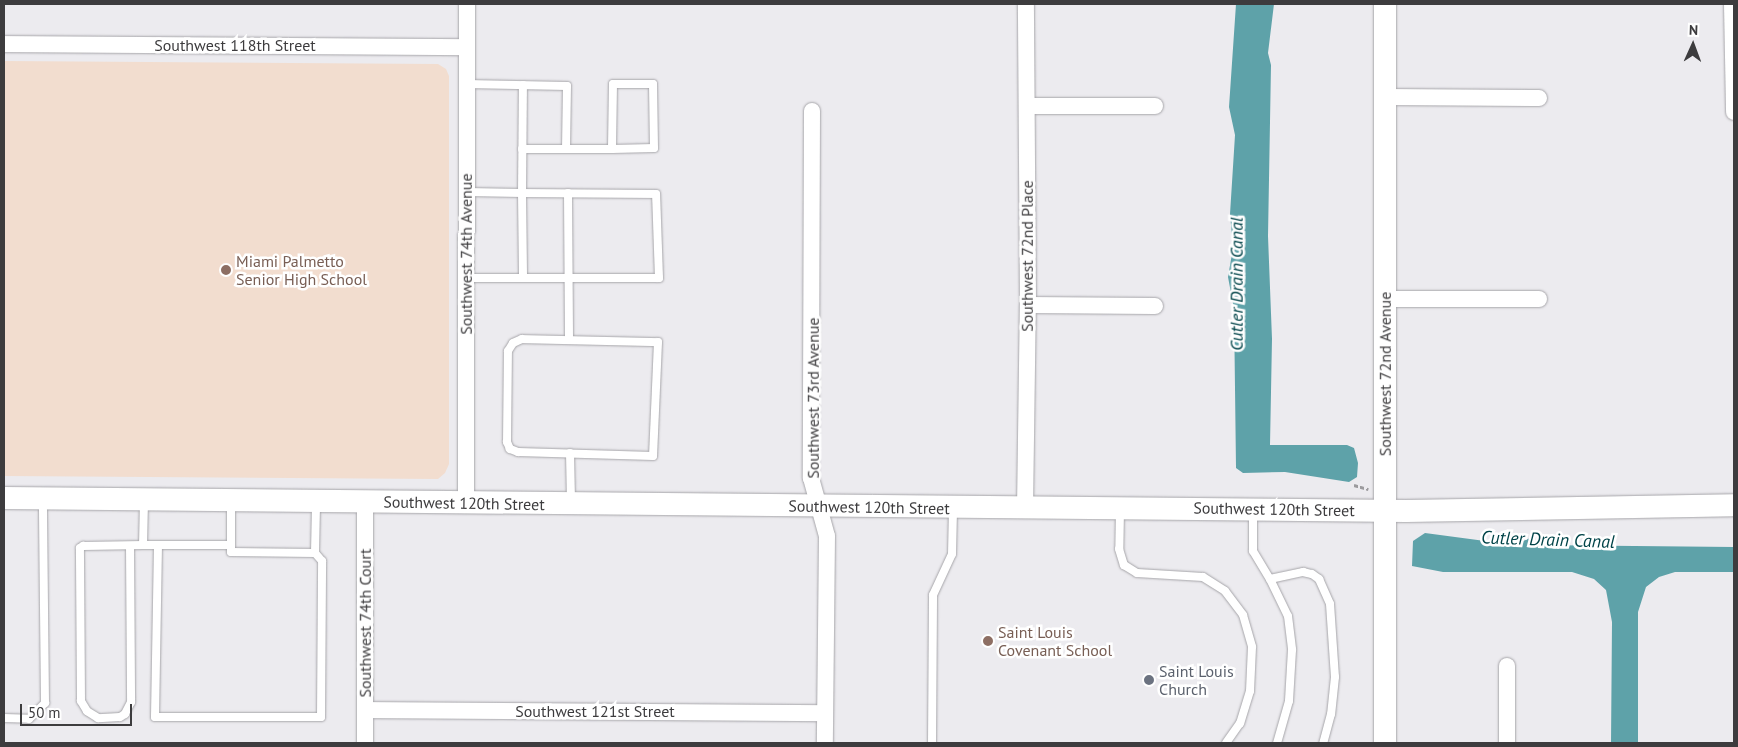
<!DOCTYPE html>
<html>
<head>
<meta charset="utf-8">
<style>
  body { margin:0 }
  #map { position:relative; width:1738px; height:747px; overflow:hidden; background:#ecebef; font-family:"PT Sans",sans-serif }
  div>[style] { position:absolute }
  .education>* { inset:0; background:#f2ddcf }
  .water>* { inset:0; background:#5ea2a9 }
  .path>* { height:2.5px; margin-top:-1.25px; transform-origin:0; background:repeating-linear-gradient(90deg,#9c9b9e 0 4px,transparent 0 6.5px) }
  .roads { filter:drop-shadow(0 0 1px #a6a5a9) drop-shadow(0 0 1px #a6a5a9) }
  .lane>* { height:8px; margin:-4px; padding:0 4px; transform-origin:4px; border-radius:4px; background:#fff }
  .street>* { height:16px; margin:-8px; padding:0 8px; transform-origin:8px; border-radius:8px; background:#fff }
  .secondary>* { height:22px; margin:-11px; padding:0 11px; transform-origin:11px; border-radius:11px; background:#fff }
  .dots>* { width:14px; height:14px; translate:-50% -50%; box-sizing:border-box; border:2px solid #fff; border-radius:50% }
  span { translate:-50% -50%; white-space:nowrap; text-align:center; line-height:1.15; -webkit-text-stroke:5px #fff; paint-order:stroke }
  .street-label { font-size:16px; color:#3d3c3e }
  .education-label { font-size:16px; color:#785e54 }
  .left { translate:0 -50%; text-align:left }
  .worship-label { font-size:16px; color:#5b616d }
  .water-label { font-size:18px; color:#004348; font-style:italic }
  .frame { position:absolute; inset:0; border:5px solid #3d3c3e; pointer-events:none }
  .north { position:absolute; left:1668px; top:20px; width:50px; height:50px; -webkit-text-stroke:4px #fff; paint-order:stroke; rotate:2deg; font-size:14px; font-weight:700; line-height:20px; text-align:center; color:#3d3c3e }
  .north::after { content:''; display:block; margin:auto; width:18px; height:22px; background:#3d3c3e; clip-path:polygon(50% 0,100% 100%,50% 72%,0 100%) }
  .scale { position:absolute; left:20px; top:704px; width:112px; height:22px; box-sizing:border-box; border:2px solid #3d3c3e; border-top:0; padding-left:6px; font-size:15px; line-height:18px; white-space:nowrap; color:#3d3c3e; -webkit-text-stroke:4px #fff; paint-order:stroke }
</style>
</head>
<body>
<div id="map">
  <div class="education">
    <i style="clip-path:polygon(4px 61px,438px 64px,446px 69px,449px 76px,449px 464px,445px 473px,438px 479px,4px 476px)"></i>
  </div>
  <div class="water">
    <i style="clip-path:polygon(1236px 4px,1274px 4px,1268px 53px,1271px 65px,1268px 236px,1272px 339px,1270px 445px,1347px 445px,1354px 448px,1358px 463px,1357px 477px,1349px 482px,1285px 472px,1243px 473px,1236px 468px,1234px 309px,1228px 277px,1233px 248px,1230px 214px,1235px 135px,1229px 107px)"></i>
    <i style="clip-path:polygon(1425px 533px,1515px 545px,1530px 538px,1535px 545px,1734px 547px,1734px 572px,1675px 572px,1659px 577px,1646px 587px,1638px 612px,1638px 743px,1611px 743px,1612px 622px,1606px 590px,1594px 579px,1572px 572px,1443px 572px,1412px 566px,1413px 541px)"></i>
  </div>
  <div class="path">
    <i style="left:1354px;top:485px;width:15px;rotate:16deg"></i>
  </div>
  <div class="roads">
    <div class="lane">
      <i style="left:466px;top:84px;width:101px;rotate:1.1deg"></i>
      <i style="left:567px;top:86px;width:63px;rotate:90.9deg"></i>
      <i style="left:522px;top:149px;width:90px"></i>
      <i style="left:612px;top:149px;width:42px;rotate:-1.4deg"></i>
      <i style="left:654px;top:148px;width:64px;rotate:-90.9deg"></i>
      <i style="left:653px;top:84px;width:40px;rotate:180deg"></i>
      <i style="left:613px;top:84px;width:65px;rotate:90.9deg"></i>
      <i style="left:467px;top:192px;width:55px;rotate:1deg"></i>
      <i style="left:522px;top:193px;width:85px;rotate:89.3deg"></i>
      <i style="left:568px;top:193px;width:146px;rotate:89.6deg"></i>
      <i style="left:465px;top:278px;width:194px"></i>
      <i style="left:659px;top:278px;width:84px;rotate:-92deg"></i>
      <i style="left:656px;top:194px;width:134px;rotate:-179.6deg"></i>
      <i style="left:522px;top:193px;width:108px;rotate:-89.5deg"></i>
      <i style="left:522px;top:339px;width:136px;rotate:1.3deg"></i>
      <i style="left:658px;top:342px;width:114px;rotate:92.5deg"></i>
      <i style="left:653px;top:456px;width:135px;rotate:-178.3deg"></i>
      <i style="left:518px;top:452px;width:9px;rotate:-159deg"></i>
      <i style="left:510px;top:449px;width:8px;rotate:-113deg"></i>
      <i style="left:507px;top:442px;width:91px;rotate:-89.4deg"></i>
      <i style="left:508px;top:351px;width:9px;rotate:-58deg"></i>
      <i style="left:513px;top:343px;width:10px;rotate:-24deg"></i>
      <i style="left:570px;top:453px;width:47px;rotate:88.8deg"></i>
      <i style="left:144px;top:501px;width:44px;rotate:91.3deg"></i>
      <i style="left:143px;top:545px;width:88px"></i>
      <i style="left:231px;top:503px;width:49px;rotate:90deg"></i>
      <i style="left:231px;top:552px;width:84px;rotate:0.7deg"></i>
      <i style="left:1120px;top:510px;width:39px;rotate:91deg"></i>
      <i style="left:1119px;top:549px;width:17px;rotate:73deg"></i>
      <i style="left:1124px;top:565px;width:15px;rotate:32deg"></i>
      <i style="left:1137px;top:573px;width:66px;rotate:3.5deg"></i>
      <i style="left:1203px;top:577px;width:26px;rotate:32deg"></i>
      <i style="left:1225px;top:591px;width:30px;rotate:53deg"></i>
      <i style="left:1243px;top:615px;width:33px;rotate:74deg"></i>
      <i style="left:1252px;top:647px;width:44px;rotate:92.6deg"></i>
      <i style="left:1250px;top:691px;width:34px;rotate:107deg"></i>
      <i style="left:1240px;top:723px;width:24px;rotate:125deg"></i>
      <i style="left:1253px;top:511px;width:40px;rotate:90deg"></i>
      <i style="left:1253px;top:551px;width:33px;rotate:59deg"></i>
      <i style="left:1270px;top:579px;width:34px;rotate:-12deg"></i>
      <i style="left:1303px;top:572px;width:9px;rotate:13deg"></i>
      <i style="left:1312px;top:574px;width:9px;rotate:36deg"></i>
      <i style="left:1319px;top:579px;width:27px;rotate:66deg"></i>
      <i style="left:1330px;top:604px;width:73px;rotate:86.1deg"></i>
      <i style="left:1335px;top:677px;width:37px;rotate:96deg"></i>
      <i style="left:1331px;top:714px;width:30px;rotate:105deg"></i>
      <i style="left:158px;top:545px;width:172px;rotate:91deg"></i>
      <i style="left:155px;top:717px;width:166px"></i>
      <i style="left:321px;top:717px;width:156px;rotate:-89.6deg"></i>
      <i style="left:322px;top:561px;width:11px;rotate:-131deg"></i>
      <i style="left:315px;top:553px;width:49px;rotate:-88.8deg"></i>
      <i style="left:130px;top:546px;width:156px;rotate:89.6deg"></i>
      <i style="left:131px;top:702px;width:13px;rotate:117deg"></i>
      <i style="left:125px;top:714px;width:6px;rotate:149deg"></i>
      <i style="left:120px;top:717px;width:22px;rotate:177deg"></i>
      <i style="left:98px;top:718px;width:13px;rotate:-148deg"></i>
      <i style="left:87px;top:711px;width:12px;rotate:-121deg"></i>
      <i style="left:81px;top:701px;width:153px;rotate:-90.4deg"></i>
      <i style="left:80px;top:548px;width:4px;rotate:-34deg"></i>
      <i style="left:83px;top:546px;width:60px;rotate:-1deg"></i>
      <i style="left:1270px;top:579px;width:41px;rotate:64.1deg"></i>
      <i style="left:1288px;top:616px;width:34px;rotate:83deg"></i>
      <i style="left:1292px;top:650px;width:51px;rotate:93.4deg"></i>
      <i style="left:1289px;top:701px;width:44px;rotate:105.9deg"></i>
      <i style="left:4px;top:718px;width:25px;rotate:2deg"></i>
      <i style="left:29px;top:719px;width:23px;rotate:-45deg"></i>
      <i style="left:45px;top:703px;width:202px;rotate:-90.6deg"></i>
      <i style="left:932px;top:743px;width:148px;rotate:-89.6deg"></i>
      <i style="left:933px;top:595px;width:45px;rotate:-65.1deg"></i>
      <i style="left:952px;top:554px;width:44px;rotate:-88.7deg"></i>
    </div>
    <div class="street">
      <i style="left:1732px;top:4px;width:108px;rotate:88.9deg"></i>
      <i style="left:4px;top:44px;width:463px;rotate:0.4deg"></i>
      <i style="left:1385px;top:97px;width:154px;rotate:0.4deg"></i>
      <i style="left:1027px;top:106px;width:128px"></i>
      <i style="left:812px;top:111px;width:367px;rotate:90.2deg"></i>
      <i style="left:811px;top:478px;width:60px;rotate:74.6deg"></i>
      <i style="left:827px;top:536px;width:207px;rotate:90.6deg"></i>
      <i style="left:1384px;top:299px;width:155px"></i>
      <i style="left:1028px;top:305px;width:127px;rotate:0.5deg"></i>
      <i style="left:466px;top:504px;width:500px;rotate:-89.89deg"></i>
      <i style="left:1025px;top:509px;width:204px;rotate:-89.2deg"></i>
      <i style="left:1028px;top:305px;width:301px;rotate:-90.4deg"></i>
      <i style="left:365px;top:710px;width:460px;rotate:0.4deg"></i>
      <i style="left:365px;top:743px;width:241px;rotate:-90deg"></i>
      <i style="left:1507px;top:743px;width:77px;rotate:-90deg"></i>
    </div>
    <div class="secondary">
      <i style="left:1385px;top:4px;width:739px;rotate:90deg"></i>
      <i style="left:4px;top:498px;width:1402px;rotate:0.53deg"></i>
      <i style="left:1406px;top:511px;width:328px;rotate:-1deg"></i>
    </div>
  </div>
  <div class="dots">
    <i style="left:226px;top:270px;background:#8d6e63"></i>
    <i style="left:988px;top:641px;background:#8d6e63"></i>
    <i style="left:1149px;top:680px;background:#6b7280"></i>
  </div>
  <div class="street-label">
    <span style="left:235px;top:45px">Southwest 118th Street</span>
    <span style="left:466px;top:254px;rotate:-90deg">Southwest 74th Avenue</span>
    <span style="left:1027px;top:256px;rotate:-90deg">Southwest 72nd Place</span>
    <span style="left:1385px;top:374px;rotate:-90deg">Southwest 72nd Avenue</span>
    <span style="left:813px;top:398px;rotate:-90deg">Southwest 73rd Avenue</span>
    <span style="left:464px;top:503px;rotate:1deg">Southwest 120th Street</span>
    <span style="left:869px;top:507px;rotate:1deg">Southwest 120th Street</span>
    <span style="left:1274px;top:509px;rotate:1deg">Southwest 120th Street</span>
    <span style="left:365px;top:623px;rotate:-90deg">Southwest 74th Court</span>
    <span style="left:595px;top:711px">Southwest 121st Street</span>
  </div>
  <div class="education-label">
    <span class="left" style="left:236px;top:270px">Miami Palmetto<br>Senior High School</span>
    <span class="left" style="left:998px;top:641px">Saint Louis<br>Covenant School</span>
  </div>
  <div class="worship-label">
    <span class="left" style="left:1159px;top:680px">Saint Louis<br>Church</span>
  </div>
  <div class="water-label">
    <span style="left:1237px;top:284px;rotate:-90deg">Cutler Drain Canal</span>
    <span style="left:1548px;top:540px;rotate:2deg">Cutler Drain Canal</span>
  </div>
  <div class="frame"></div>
  <div class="north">N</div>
  <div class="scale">50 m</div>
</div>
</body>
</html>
